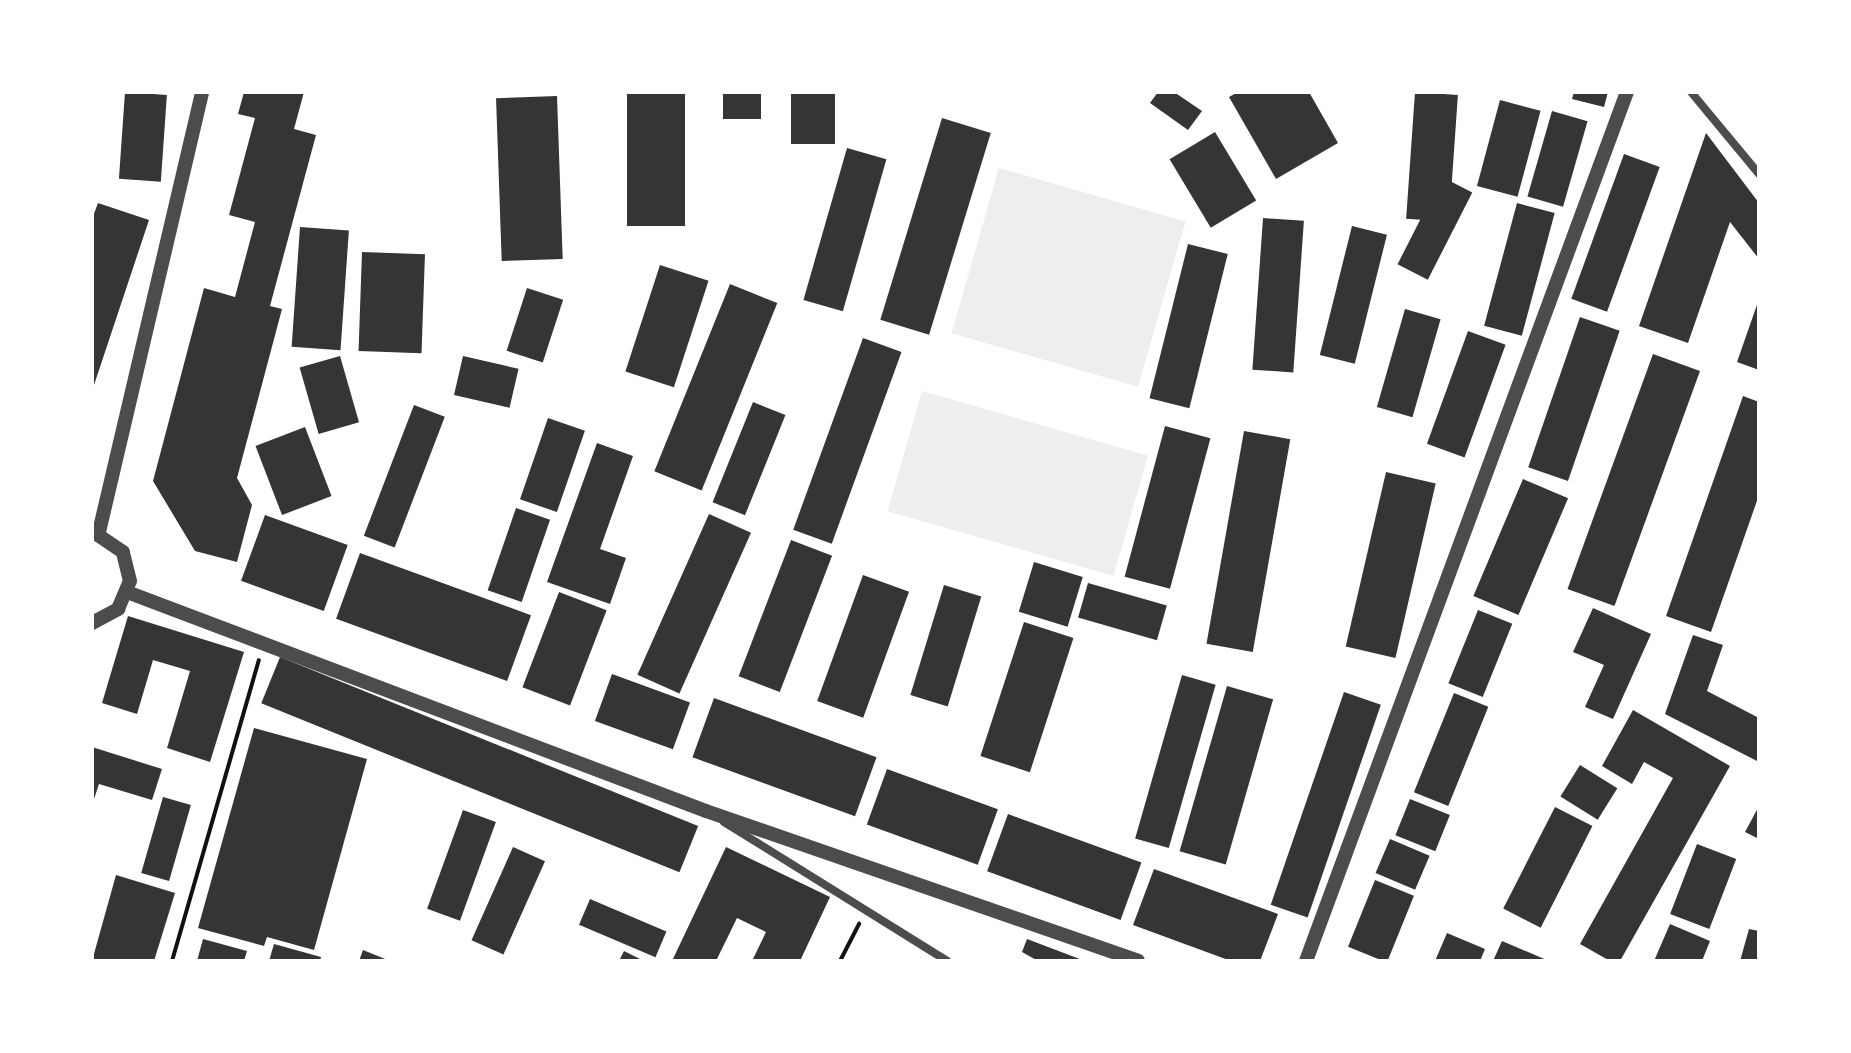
<!DOCTYPE html>
<html>
<head>
<meta charset="utf-8">
<style>
  body { margin:0 }
  #map { position:relative; width:1851px; height:1053px; overflow:hidden; background:#fff; font-family:Merriweather,serif }
  div>[style] { position:absolute }
  .green>* { inset:0; background:#eee; transform-origin:0 0 }
  .building>* { inset:0; background:#353535; transform-origin:0 0 }
  .path>* { height:4px; margin:-2px; padding:0 2px; transform-origin:2px; border-radius:2px; background:#111 }
  .minor>* { height:8px; margin:-4px; padding:0 4px; transform-origin:4px; border-radius:4px; background:#4c4c4c }
  .tertiary>* { height:14px; margin:-7px; padding:0 7px; transform-origin:7px; border-radius:7px; background:#4c4c4c }
  span { translate:-50% -50%; white-space:nowrap; text-align:center; line-height:1.15; -webkit-text-stroke:6px #fff; paint-order:stroke }
  .frame { position:absolute; inset:0; border:94px solid #fff; pointer-events:none }
</style>
</head>
<body>
<div id="map">
  <div class="green">
    <i style="left:999px;top:168px;width:194px;height:172px;rotate:16deg"></i>
    <i style="left:922px;top:391px;width:235px;height:125px;rotate:16deg"></i>
  </div>
  <div class="building">
    <i style="left:125px;top:92px;width:42px;height:87px;rotate:4deg"></i>
    <i style="clip-path:polygon(244px 92px,304px 92px,294px 129px,316px 135px,270px 306px,282px 309px,237px 478px,252px 505px,237px 562px,195px 551px,153px 481px,204px 288px,235px 297px,255px 222px,229px 215px,255px 118px,238px 114px)"></i>
    <i style="left:627px;top:92px;width:58px;height:134px"></i>
    <i style="left:723px;top:92px;width:38px;height:27px"></i>
    <i style="left:791px;top:92px;width:44px;height:52px"></i>
    <i style="clip-path:polygon(1158px 92px,1174px 92px,1202px 111px,1188px 130px,1150px 103px)"></i>
    <i style="clip-path:polygon(1238px 92px,1309px 92px,1338px 143px,1276px 179px,1229px 97px)"></i>
    <i style="left:1415px;top:92px;width:43px;height:127px;rotate:4deg"></i>
    <i style="clip-path:polygon(1574px 92px,1608px 92px,1604px 107px,1572px 99px)"></i>
    <i style="left:557px;top:96px;width:163px;height:61px;rotate:88deg"></i>
    <i style="left:1500px;top:100px;width:42px;height:89px;rotate:15deg"></i>
    <i style="left:1552px;top:111px;width:37px;height:89px;rotate:16deg"></i>
    <i style="left:942px;top:118px;width:51px;height:211px;rotate:17deg"></i>
    <i style="left:1215px;top:132px;width:80px;height:53px;rotate:59deg"></i>
    <i style="clip-path:polygon(1706px 133px,1759px 203px,1759px 259px,1730px 222px,1688px 343px,1639px 326px)"></i>
    <i style="left:847px;top:148px;width:41px;height:158px;rotate:16deg"></i>
    <i style="left:1624px;top:154px;width:38px;height:154px;rotate:20deg"></i>
    <i style="left:1442px;top:177px;width:34px;height:98px;rotate:27deg"></i>
    <i style="clip-path:polygon(98px 203px,149px 220px,93px 388px,92px 219px)"></i>
    <i style="left:1517px;top:203px;width:39px;height:127px;rotate:15deg"></i>
    <i style="left:1263px;top:218px;width:41px;height:152px;rotate:4deg"></i>
    <i style="left:1352px;top:226px;width:36px;height:133px;rotate:14deg"></i>
    <i style="left:300px;top:227px;width:49px;height:120px;rotate:4deg"></i>
    <i style="left:1188px;top:244px;width:41px;height:159px;rotate:14deg"></i>
    <i style="left:362px;top:252px;width:63px;height:99px;rotate:2deg"></i>
    <i style="left:660px;top:265px;width:51px;height:112px;rotate:18deg"></i>
    <i style="left:730px;top:284px;width:51px;height:202px;rotate:22deg"></i>
    <i style="left:527px;top:288px;width:38px;height:66px;rotate:18deg"></i>
    <i style="clip-path:polygon(1759px 299px,1759px 370px,1737px 362px)"></i>
    <i style="left:1405px;top:309px;width:37px;height:102px;rotate:16deg"></i>
    <i style="left:1580px;top:317px;width:42px;height:159px;rotate:19deg"></i>
    <i style="left:1468px;top:331px;width:40px;height:120px;rotate:20deg"></i>
    <i style="left:863px;top:338px;width:41px;height:204px;rotate:20deg"></i>
    <i style="left:1653px;top:354px;width:50px;height:250px;rotate:20deg"></i>
    <i style="left:340px;top:356px;width:69px;height:42px;rotate:74deg"></i>
    <i style="left:463px;top:356px;width:57px;height:40px;rotate:13deg"></i>
    <i style="clip-path:polygon(1743px 396px,1759px 402px,1759px 495px,1711px 632px,1666px 616px)"></i>
    <i style="left:753px;top:402px;width:35px;height:108px;rotate:22deg"></i>
    <i style="left:414px;top:405px;width:33px;height:140px;rotate:21deg"></i>
    <i style="left:548px;top:418px;width:39px;height:86px;rotate:19deg"></i>
    <i style="left:1165px;top:426px;width:47px;height:156px;rotate:15deg"></i>
    <i style="left:305px;top:427px;width:74px;height:53px;rotate:69deg"></i>
    <i style="left:1244px;top:431px;width:47px;height:216px;rotate:10deg"></i>
    <i style="clip-path:polygon(597px 443px,633px 456px,600px 549px,626px 558px,610px 604px,547px 582px)"></i>
    <i style="left:1386px;top:472px;width:51px;height:179px;rotate:13deg"></i>
    <i style="left:1523px;top:479px;width:49px;height:127px;rotate:23deg"></i>
    <i style="left:516px;top:508px;width:36px;height:87px;rotate:19deg"></i>
    <i style="left:709px;top:514px;width:46px;height:176px;rotate:24deg"></i>
    <i style="left:265px;top:515px;width:88px;height:70px;rotate:20deg"></i>
    <i style="left:791px;top:540px;width:44px;height:146px;rotate:21deg"></i>
    <i style="left:360px;top:553px;width:182px;height:70px;rotate:20deg"></i>
    <i style="left:1034px;top:562px;width:51px;height:52px;rotate:17deg"></i>
    <i style="left:863px;top:575px;width:49px;height:134px;rotate:20deg"></i>
    <i style="left:1088px;top:583px;width:82px;height:36px;rotate:16deg"></i>
    <i style="left:944px;top:585px;width:39px;height:115px;rotate:17deg"></i>
    <i style="left:559px;top:592px;width:51px;height:102px;rotate:21deg"></i>
    <i style="clip-path:polygon(1593px 608px,1651px 634px,1613px 719px,1585px 707px,1604px 665px,1573px 652px)"></i>
    <i style="left:1478px;top:610px;width:37px;height:79px;rotate:22deg"></i>
    <i style="clip-path:polygon(128px 616px,244px 652px,210px 762px,167px 748px,190px 671px,153px 660px,137px 714px,102px 703px)"></i>
    <i style="left:1024px;top:622px;width:52px;height:141px;rotate:18deg"></i>
    <i style="clip-path:polygon(1693px 635px,1723px 645px,1707px 691px,1759px 718px,1759px 762px,1665px 714px)"></i>
    <i style="left:280px;top:657px;width:451px;height:50px;rotate:22deg"></i>
    <i style="left:612px;top:674px;width:83px;height:50px;rotate:20deg"></i>
    <i style="left:1182px;top:675px;width:35px;height:170px;rotate:16deg"></i>
    <i style="left:1227px;top:686px;width:48px;height:172px;rotate:16deg"></i>
    <i style="left:1344px;top:692px;width:39px;height:225px;rotate:19deg"></i>
    <i style="left:1454px;top:693px;width:37px;height:107px;rotate:22deg"></i>
    <i style="left:714px;top:698px;width:173px;height:63px;rotate:20deg"></i>
    <i style="clip-path:polygon(1633px 710px,1730px 766px,1620px 961px,1610px 961px,1580px 944px,1673px 778px,1644px 762px,1632px 784px,1602px 766px)"></i>
    <i style="clip-path:polygon(254px 728px,367px 759px,314px 950px,267px 937px,264px 946px,198px 928px)"></i>
    <i style="clip-path:polygon(92px 747px,162px 769px,152px 800px,99px 784px,92px 805px)"></i>
    <i style="left:1580px;top:765px;width:44px;height:37px;rotate:32deg"></i>
    <i style="left:887px;top:769px;width:118px;height:59px;rotate:20deg"></i>
    <i style="left:163px;top:797px;width:29px;height:79px;rotate:16deg"></i>
    <i style="left:1410px;top:799px;width:43px;height:39px;rotate:22deg"></i>
    <i style="clip-path:polygon(1759px 806px,1759px 839px,1745px 832px)"></i>
    <i style="left:1555px;top:807px;width:42px;height:114px;rotate:27deg"></i>
    <i style="left:463px;top:810px;width:35px;height:105px;rotate:20deg"></i>
    <i style="left:1008px;top:814px;width:142px;height:61px;rotate:20deg"></i>
    <i style="left:1390px;top:839px;width:43px;height:37px;rotate:23deg"></i>
    <i style="left:1697px;top:844px;width:42px;height:75px;rotate:21deg"></i>
    <i style="left:513px;top:847px;width:35px;height:102px;rotate:24deg"></i>
    <i style="clip-path:polygon(726px 847px,830px 897px,800px 961px,752px 961px,766px 932px,737px 918px,716px 961px,672px 961px)"></i>
    <i style="clip-path:polygon(1154px 869px,1278px 914px,1260px 961px,1231px 961px,1133px 925px)"></i>
    <i style="clip-path:polygon(116px 875px,175px 893px,154px 961px,92px 961px)"></i>
    <i style="left:1375px;top:880px;width:42px;height:72px;rotate:22deg"></i>
    <i style="left:590px;top:899px;width:83px;height:28px;rotate:23deg"></i>
    <i style="clip-path:polygon(1670px 924px,1710px 941px,1702px 961px,1654px 961px)"></i>
    <i style="clip-path:polygon(1749px 929px,1759px 931px,1759px 961px,1740px 961px)"></i>
    <i style="clip-path:polygon(1447px 933px,1485px 949px,1480px 961px,1435px 961px)"></i>
    <i style="clip-path:polygon(203px 939px,247px 951px,244px 961px,197px 961px)"></i>
    <i style="clip-path:polygon(1027px 939px,1085px 961px,1038px 961px,1022px 952px)"></i>
    <i style="clip-path:polygon(1502px 941px,1549px 961px,1493px 961px)"></i>
    <i style="clip-path:polygon(274px 944px,321px 957px,320px 961px,269px 961px)"></i>
    <i style="clip-path:polygon(363px 950px,390px 961px,359px 961px)"></i>
    <i style="clip-path:polygon(624px 951px,644px 961px,619px 961px)"></i>
  </div>
  <div class="path">
    <i style="left:172px;top:961px;width:313px;rotate:-73.9deg"></i>
    <i style="left:840px;top:961px;width:42px;rotate:-62.8deg"></i>
  </div>
  <div class="minor">
    <i style="left:1691px;top:92px;width:107px;rotate:50.3deg"></i>
    <i style="left:724px;top:822px;width:263px;rotate:31.9deg"></i>
  </div>
  <div class="tertiary">
    <i style="left:99px;top:532px;width:452px;rotate:-76.8deg"></i>
    <i style="left:127px;top:592px;width:619px;rotate:20.72deg"></i>
    <i style="left:706px;top:811px;width:457px;rotate:19.1deg"></i>
    <i style="left:92px;top:623px;width:30px;rotate:-28deg"></i>
    <i style="left:118px;top:609px;width:30px;rotate:-67deg"></i>
    <i style="left:130px;top:581px;width:30px;rotate:-104deg"></i>
    <i style="left:123px;top:552px;width:37px;rotate:-146deg"></i>
    <i style="left:1306px;top:961px;width:926px;rotate:-69.73deg"></i>
  </div>
  <div class="frame"></div>
</div>
</body>
</html>
